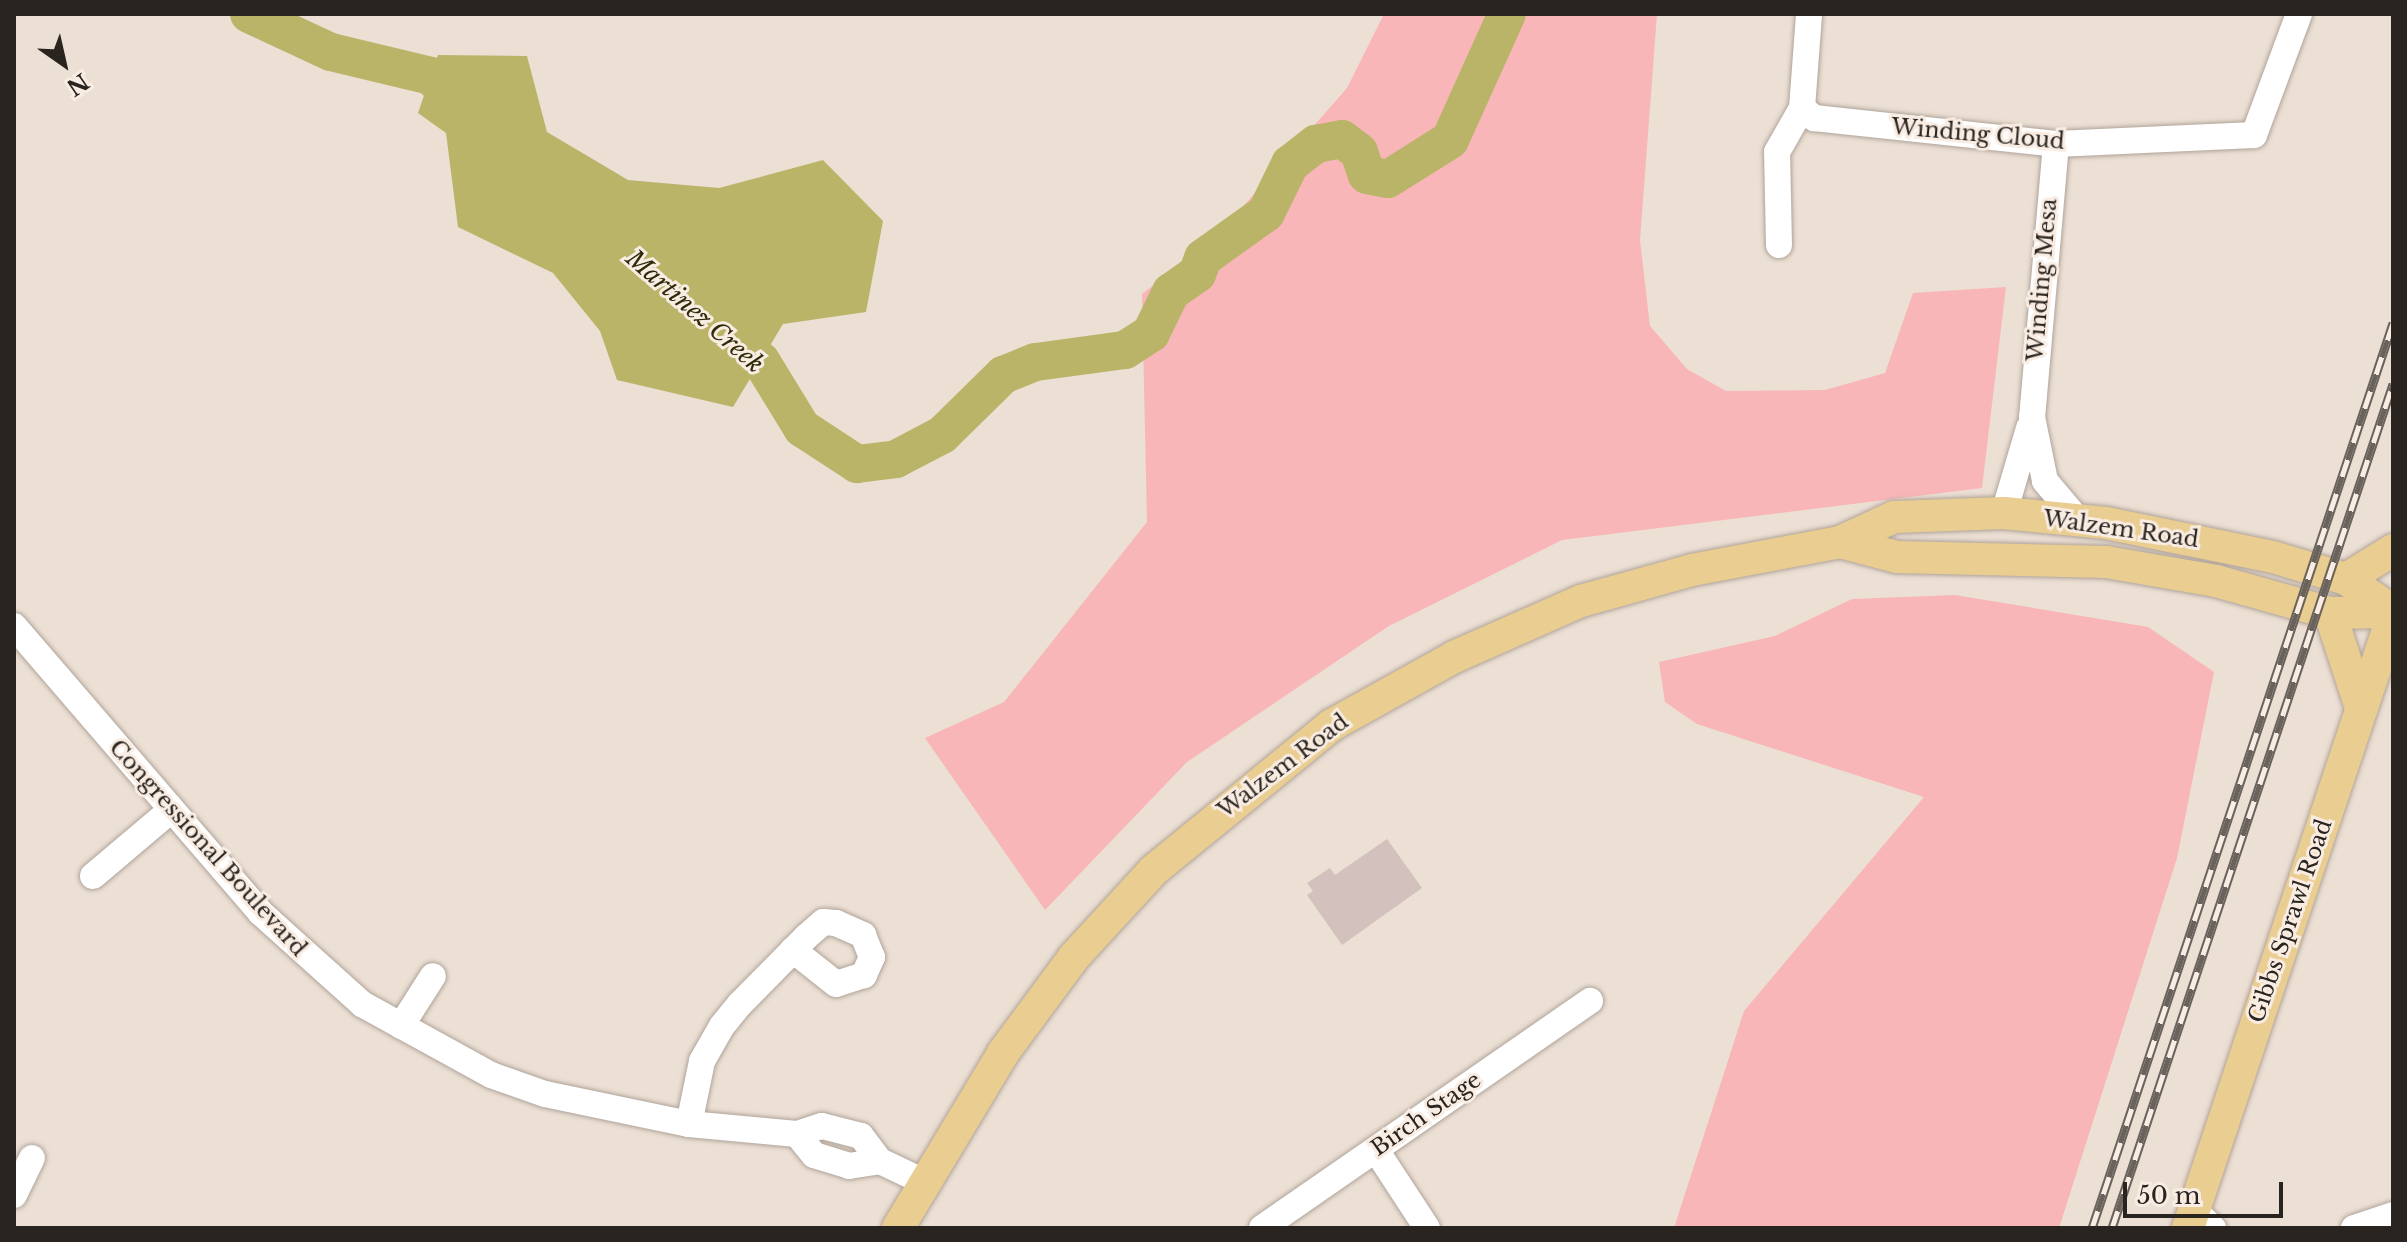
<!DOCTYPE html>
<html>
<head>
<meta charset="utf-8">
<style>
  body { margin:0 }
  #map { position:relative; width:2407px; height:1242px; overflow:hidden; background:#ecdfd4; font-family:"Libre Baskerville",serif }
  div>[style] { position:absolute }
  .green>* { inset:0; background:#f8b6b8 }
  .water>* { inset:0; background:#bab469 }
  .river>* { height:38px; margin:-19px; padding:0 19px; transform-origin:19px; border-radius:19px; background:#bab469 }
  .building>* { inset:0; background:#d2c1bc }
  .roads { filter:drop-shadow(0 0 2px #b0a49a) drop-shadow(0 0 2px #b0a49a) }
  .minor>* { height:26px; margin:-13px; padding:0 13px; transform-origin:13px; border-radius:13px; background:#fff }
  .major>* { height:32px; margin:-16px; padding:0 16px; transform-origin:16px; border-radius:16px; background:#eacd90 }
  .rail>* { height:9px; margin-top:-4.5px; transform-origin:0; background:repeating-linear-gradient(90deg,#f9ece2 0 18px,#6a625c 0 36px); box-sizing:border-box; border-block:2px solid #6a625c }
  span { translate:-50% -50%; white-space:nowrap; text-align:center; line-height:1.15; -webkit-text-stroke:6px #f9ece2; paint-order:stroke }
  .street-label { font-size:22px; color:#292420 }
  .water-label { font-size:24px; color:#2e2b09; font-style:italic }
  .frame { position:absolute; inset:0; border:16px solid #292420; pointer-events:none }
  .north { position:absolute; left:24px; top:24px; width:80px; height:80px; -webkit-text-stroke:6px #f9ece2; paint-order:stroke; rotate:146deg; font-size:22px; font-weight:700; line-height:32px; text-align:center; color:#292420 }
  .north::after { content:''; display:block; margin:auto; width:28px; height:36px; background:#292420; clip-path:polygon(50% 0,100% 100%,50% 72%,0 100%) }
  .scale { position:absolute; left:2123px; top:1182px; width:160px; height:36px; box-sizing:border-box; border:4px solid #292420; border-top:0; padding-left:10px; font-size:24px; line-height:28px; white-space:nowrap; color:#292420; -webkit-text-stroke:6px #f9ece2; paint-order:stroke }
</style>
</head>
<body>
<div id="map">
  <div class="green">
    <i style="clip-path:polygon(1384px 14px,1657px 14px,1640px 240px,1650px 326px,1687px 369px,1726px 391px,1825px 390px,1885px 373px,1913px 293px,2006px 287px,1982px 488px,1562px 540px,1389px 626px,1187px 762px,1045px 910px,925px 738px,1004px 702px,1147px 522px,1142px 294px,1218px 235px,1347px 88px)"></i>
    <i style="clip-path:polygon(1955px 595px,2148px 627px,2214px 672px,2177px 858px,2059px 1228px,1674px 1228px,1744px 1011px,1924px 797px,1697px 724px,1665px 702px,1659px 662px,1775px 636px,1852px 599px)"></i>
  </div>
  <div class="water">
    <i style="clip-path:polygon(438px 55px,527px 56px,547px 132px,628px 180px,719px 188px,823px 160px,883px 221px,866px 312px,783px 324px,733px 407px,617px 380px,600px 331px,553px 273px,458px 227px,446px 133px,418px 113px)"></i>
  </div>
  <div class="river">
    <i style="left:249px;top:14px;width:90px;rotate:24.9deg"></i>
    <i style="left:331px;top:52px;width:103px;rotate:13.5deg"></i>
    <i style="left:431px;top:76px;width:52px;rotate:45.8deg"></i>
    <i style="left:721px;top:329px;width:51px;rotate:38.7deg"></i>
    <i style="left:761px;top:361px;width:79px;rotate:58.5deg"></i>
    <i style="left:802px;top:428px;width:66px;rotate:33.2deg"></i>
    <i style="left:857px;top:464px;width:39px;rotate:-7deg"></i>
    <i style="left:896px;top:459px;width:52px;rotate:-27.6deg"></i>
    <i style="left:942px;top:435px;width:86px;rotate:-44.5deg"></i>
    <i style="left:1003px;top:375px;width:35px;rotate:-22deg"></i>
    <i style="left:1036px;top:362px;width:90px;rotate:-7.7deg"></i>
    <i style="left:1125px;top:350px;width:31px;rotate:-33deg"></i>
    <i style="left:1151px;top:333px;width:46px;rotate:-64deg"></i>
    <i style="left:1171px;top:292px;width:32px;rotate:-35deg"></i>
    <i style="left:1197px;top:274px;width:17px;rotate:-69deg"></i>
    <i style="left:1203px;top:258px;width:77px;rotate:-35.5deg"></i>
    <i style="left:1266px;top:213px;width:55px;rotate:-63.9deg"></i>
    <i style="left:1290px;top:164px;width:33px;rotate:-38deg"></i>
    <i style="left:1316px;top:144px;width:26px;rotate:-11deg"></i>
    <i style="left:1342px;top:139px;width:21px;rotate:37deg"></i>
    <i style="left:1359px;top:152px;width:24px;rotate:71deg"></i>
    <i style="left:1367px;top:175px;width:21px;rotate:11deg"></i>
    <i style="left:1388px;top:179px;width:73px;rotate:-32.2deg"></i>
    <i style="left:1450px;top:140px;width:138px;rotate:-65.7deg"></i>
  </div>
  <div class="building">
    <i style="clip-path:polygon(1387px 839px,1422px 888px,1342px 945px,1307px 895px,1313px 891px,1307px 883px,1330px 868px,1335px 875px)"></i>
  </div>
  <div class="roads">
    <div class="minor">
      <i style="left:1802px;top:108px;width:16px;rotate:40deg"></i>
      <i style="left:1814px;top:118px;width:243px;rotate:6.1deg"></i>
      <i style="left:2056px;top:144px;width:198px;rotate:-2.6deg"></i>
      <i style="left:2254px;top:135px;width:129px;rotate:-69.6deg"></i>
      <i style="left:2056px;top:144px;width:274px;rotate:95deg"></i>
      <i style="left:2032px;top:417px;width:65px;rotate:78.5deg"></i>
      <i style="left:2045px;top:481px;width:51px;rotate:49.8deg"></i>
      <i style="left:1779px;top:245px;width:93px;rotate:-91.2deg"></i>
      <i style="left:1777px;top:152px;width:51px;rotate:-60.4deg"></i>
      <i style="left:1802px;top:108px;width:94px;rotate:-85.7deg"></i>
      <i style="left:2004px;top:513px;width:89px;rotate:-73.6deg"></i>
      <i style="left:14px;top:626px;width:379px;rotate:49.3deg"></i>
      <i style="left:261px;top:913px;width:136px;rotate:42deg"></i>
      <i style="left:362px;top:1004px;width:147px;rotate:28.8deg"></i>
      <i style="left:491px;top:1075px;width:57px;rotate:19.4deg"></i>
      <i style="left:545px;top:1094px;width:147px;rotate:11.8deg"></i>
      <i style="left:689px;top:1124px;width:108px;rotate:5.3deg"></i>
      <i style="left:797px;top:1134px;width:26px;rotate:-18deg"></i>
      <i style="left:822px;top:1126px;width:40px;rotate:14.4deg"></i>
      <i style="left:861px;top:1136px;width:31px;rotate:53deg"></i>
      <i style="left:880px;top:1161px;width:49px;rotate:25.5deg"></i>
      <i style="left:93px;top:876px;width:102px;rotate:-40.2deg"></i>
      <i style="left:401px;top:1026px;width:59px;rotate:-57.4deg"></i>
      <i style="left:689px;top:1124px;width:64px;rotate:-78.3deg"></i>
      <i style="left:702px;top:1061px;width:40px;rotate:-60.3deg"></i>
      <i style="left:722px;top:1026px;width:28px;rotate:-51deg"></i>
      <i style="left:740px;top:1004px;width:94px;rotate:-45.4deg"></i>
      <i style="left:806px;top:937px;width:23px;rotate:-41deg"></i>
      <i style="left:823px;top:922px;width:13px;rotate:4deg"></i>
      <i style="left:836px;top:923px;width:30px;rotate:24deg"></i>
      <i style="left:863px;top:935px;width:24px;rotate:68deg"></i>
      <i style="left:872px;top:957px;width:20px;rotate:114deg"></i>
      <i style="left:864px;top:975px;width:29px;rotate:162deg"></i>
      <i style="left:836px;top:984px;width:55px;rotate:-141.7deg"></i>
      <i style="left:797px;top:1134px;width:27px;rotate:51deg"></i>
      <i style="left:814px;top:1155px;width:37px;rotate:17deg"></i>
      <i style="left:849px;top:1166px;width:31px;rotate:-9deg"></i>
      <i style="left:1376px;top:1150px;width:93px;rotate:56.8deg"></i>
      <i style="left:14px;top:1195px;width:41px;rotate:-64.1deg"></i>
      <i style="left:2193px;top:1209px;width:28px;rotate:44deg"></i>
      <i style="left:1262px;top:1228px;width:399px;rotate:-34.7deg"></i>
      <i style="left:2354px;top:1228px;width:41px;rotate:-18.4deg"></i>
    </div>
    <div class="major">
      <i style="left:1840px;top:542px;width:59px;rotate:14.7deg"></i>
      <i style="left:1897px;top:557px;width:209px;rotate:1.4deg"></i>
      <i style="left:2106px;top:562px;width:112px;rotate:9.8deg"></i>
      <i style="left:2216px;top:581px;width:118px;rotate:15.7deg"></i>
      <i style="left:2330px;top:613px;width:63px;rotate:-0.9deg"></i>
      <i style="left:2346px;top:579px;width:55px;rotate:-31.7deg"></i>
      <i style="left:2330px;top:613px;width:100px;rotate:71.9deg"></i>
      <i style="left:898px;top:1228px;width:204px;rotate:-59deg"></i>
      <i style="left:1003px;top:1053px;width:119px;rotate:-53.5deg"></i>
      <i style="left:1074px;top:957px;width:118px;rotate:-47.4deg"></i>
      <i style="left:1154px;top:870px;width:230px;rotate:-39.2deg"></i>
      <i style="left:1332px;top:725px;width:140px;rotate:-29.1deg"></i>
      <i style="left:1454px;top:657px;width:139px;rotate:-23.8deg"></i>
      <i style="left:1581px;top:601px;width:115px;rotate:-15.6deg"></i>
      <i style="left:1692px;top:570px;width:151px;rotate:-10.7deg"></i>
      <i style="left:1840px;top:542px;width:60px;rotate:-24.8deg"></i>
      <i style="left:1894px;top:517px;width:110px;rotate:-2.1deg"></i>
      <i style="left:2004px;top:513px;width:102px;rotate:5.6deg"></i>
      <i style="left:2106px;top:523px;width:170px;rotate:11.5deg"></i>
      <i style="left:2273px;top:557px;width:76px;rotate:16.8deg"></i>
      <i style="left:2346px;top:579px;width:57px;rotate:34.2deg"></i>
      <i style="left:2188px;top:1228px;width:646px;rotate:-71.51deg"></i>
    </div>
  </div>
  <div class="rail">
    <i style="left:2092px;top:1228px;width:954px;rotate:-71.6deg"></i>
    <i style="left:2112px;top:1228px;width:890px;rotate:-71.59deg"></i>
  </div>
  <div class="street-label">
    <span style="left:1978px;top:134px;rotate:5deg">Winding Cloud</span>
    <span style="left:2042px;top:280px;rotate:-85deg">Winding Mesa</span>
    <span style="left:2121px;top:529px;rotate:8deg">Walzem Road</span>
    <span style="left:1283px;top:766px;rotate:-37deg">Walzem Road</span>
    <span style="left:208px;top:848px;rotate:48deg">Congressional Boulevard</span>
    <span style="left:2290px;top:921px;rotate:-71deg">Gibbs Sprawl Road</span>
    <span style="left:1426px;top:1114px;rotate:-35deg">Birch Stage</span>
  </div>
  <div class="water-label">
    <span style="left:695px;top:311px;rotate:41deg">Martinez Creek</span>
  </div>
  <div class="frame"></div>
  <div class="north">N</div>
  <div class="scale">50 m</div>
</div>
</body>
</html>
